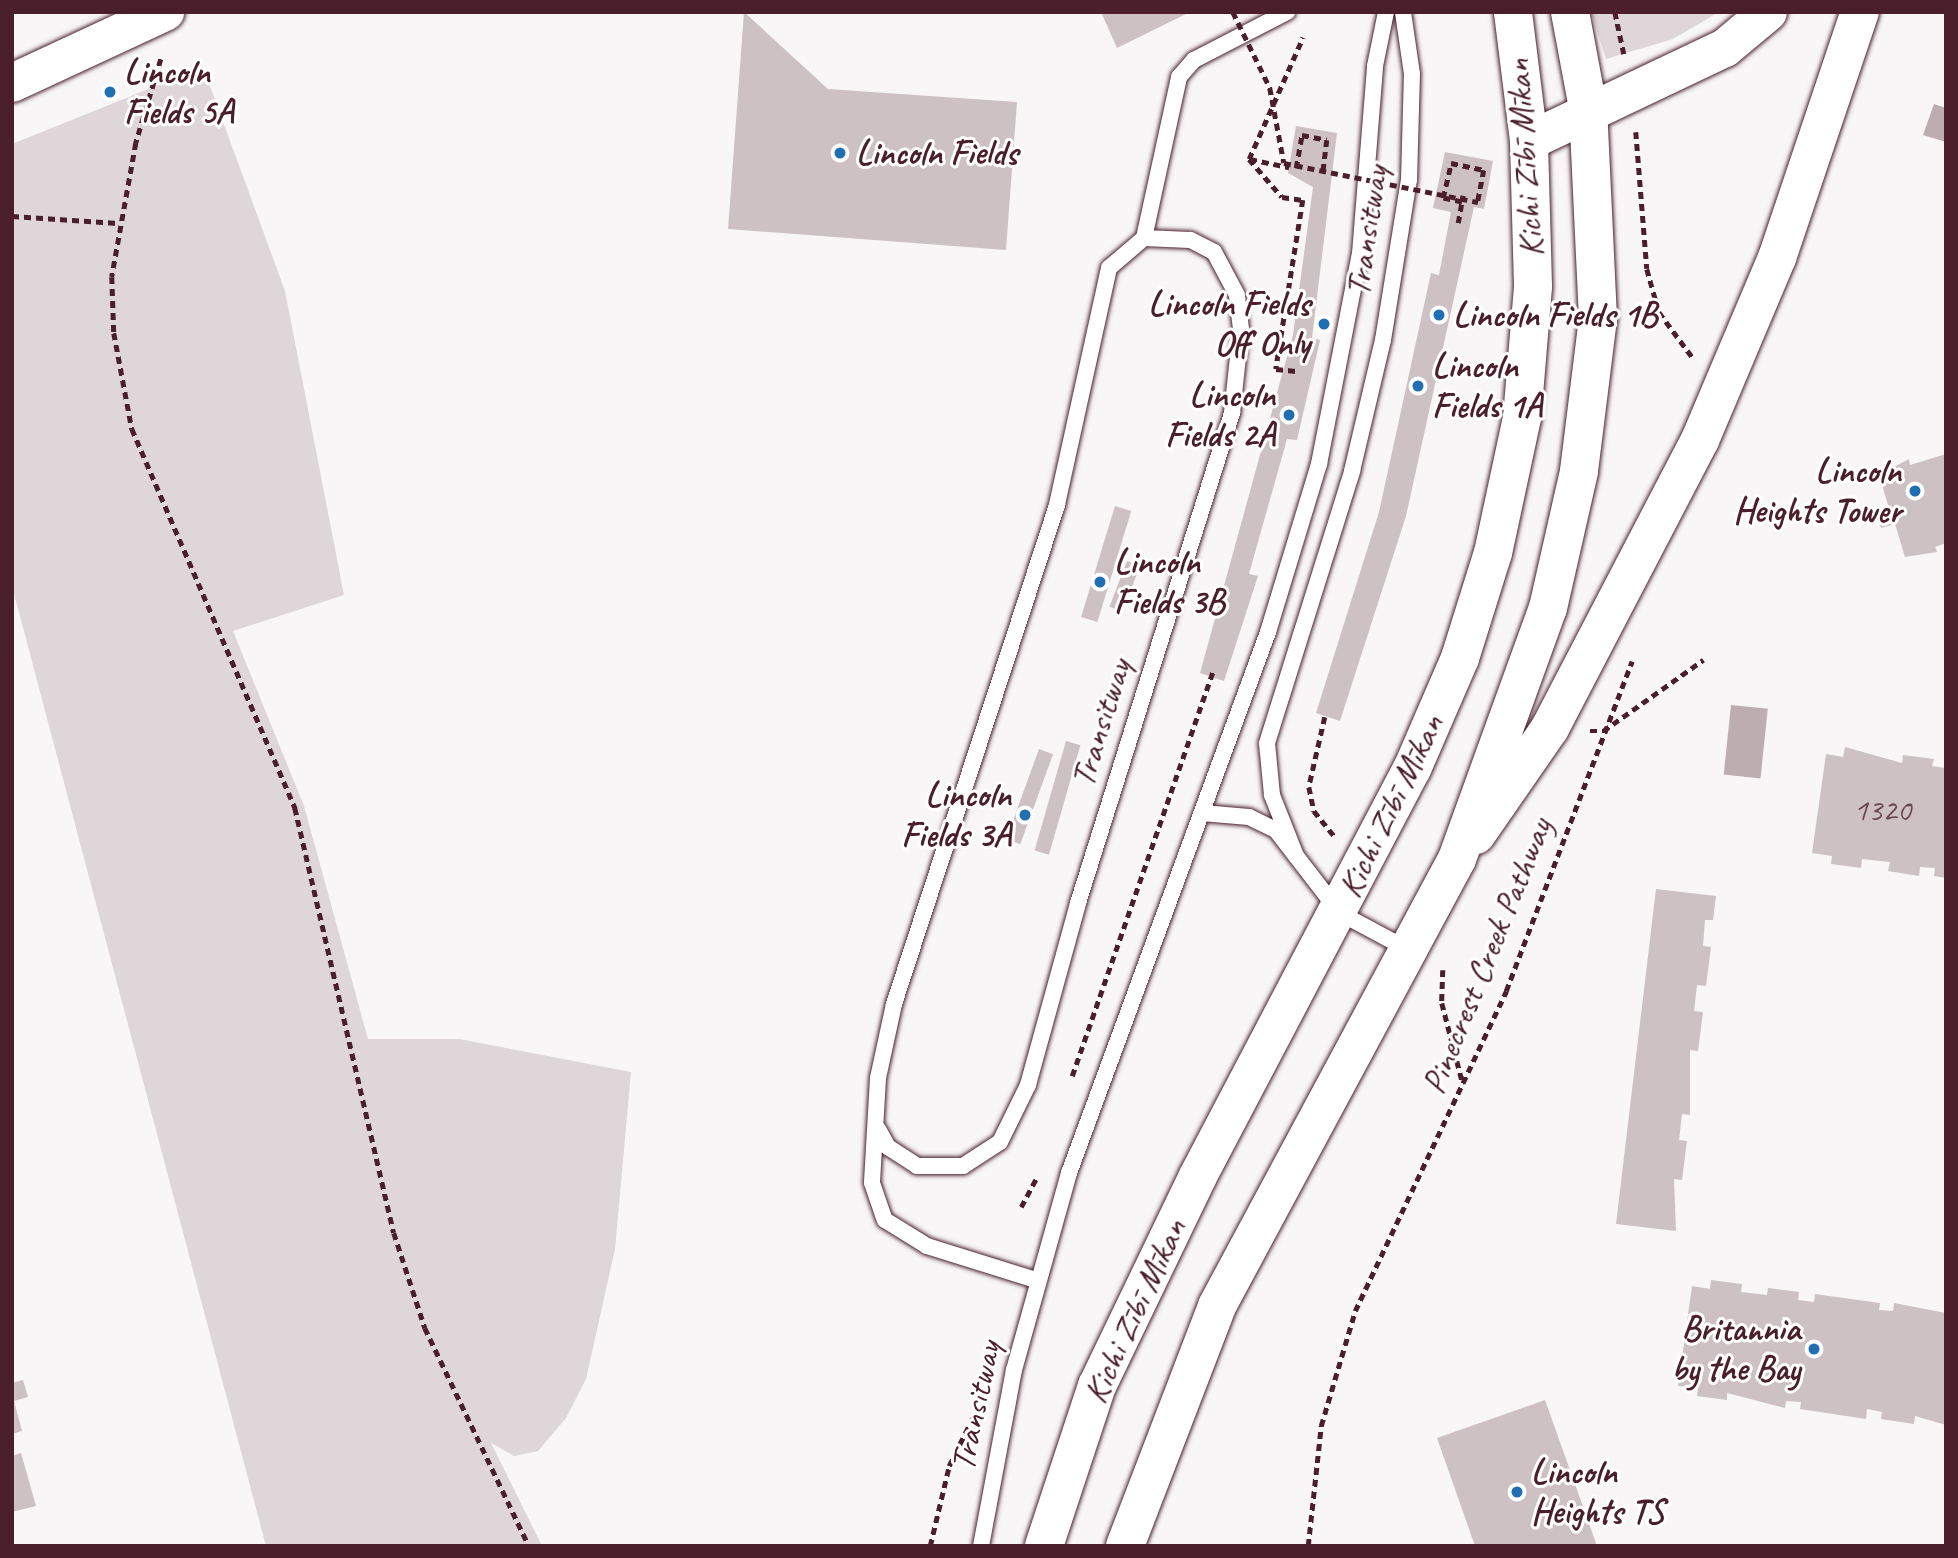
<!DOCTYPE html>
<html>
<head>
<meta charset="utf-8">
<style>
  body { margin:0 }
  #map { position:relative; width:1958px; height:1558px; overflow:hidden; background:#f8f6f7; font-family:Caveat,sans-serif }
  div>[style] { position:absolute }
  .green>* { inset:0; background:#ded6d9 }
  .water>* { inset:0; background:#bdadb0; transform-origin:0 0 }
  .building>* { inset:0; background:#cdc1c4; transform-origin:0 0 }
  .path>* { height:4.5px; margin-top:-2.25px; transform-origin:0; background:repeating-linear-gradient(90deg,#4a1f2b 0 7px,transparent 0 12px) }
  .roads { filter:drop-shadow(0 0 2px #4a1f2b) drop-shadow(0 0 2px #4a1f2b) }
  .service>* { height:16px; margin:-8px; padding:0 8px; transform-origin:8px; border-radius:8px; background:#fff }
  .primary>* { height:38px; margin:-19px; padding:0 19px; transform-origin:19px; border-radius:19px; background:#fff }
  .trunk>* { height:38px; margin:-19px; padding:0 19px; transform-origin:19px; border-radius:19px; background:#fff }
  .path-bridge>* { height:4.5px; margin-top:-2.25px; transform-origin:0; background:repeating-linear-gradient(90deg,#4a1f2b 0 7px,transparent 0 12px) }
  .dots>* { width:19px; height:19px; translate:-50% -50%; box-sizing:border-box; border:4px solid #fff; border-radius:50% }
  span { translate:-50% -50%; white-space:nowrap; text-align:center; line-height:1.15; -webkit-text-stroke:6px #fff; paint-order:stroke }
  .number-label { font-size:32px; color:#6b4851 }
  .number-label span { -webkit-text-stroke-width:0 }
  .poi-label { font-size:35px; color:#4a1f2b; font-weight:700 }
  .left { translate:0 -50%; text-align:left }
  .right { translate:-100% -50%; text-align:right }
  .street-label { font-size:35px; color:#4a1f2b }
  .frame { position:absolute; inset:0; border:14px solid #4a1f2b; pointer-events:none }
</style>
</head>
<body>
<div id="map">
  <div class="green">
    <i style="clip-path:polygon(1591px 12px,1719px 12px,1673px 39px,1606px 59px)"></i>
    <i style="clip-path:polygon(203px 67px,285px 291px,344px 595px,233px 631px,304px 806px,368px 1039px,459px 1039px,631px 1072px,615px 1249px,586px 1379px,566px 1418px,538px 1451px,514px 1456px,491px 1443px,542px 1546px,266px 1546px,12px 586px,12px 144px)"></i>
  </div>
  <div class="water">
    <i style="clip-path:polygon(1934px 104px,1946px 108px,1946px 142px,1923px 135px)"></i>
    <i style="left:1731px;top:705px;width:37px;height:70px;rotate:6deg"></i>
  </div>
  <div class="building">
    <i style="clip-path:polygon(744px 12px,828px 89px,1017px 102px,1006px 250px,728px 229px)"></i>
    <i style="clip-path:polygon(1101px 12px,1190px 12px,1117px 48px)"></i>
    <i style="clip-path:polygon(1296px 126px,1337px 133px,1312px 338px,1320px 340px,1297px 440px,1287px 439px,1249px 574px,1258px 576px,1224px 681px,1200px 673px,1293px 335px,1313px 187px,1288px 173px)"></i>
    <i style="clip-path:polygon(1445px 152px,1493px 161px,1484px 209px,1474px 207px,1406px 516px,1340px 721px,1316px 713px,1379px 512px,1431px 273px,1439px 275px,1451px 212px,1433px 208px)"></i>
    <i style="clip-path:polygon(1946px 454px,1946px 543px,1935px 547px,1937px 552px,1905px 557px,1895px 524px,1881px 528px,1876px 512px,1889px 508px,1879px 475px,1909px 459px,1910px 465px)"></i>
    <i style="left:1115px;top:506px;width:17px;height:116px;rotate:17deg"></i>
    <i style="left:1127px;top:561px;width:14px;height:49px;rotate:21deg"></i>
    <i style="left:1066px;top:741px;width:15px;height:114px;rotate:16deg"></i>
    <i style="clip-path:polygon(1845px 747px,1902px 763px,1903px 755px,1934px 759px,1932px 766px,1946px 768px,1946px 878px,1934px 876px,1935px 868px,1920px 867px,1919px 876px,1888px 871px,1890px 862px,1862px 859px,1861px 868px,1831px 864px,1832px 856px,1812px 853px,1826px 754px,1843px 757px)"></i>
    <i style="left:1039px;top:749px;width:15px;height:96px;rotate:20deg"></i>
    <i style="clip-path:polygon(1656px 889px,1716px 896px,1713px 920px,1705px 920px,1703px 946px,1711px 947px,1706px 986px,1697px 985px,1694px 1011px,1703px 1012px,1698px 1051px,1690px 1050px,1690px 1115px,1682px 1114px,1679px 1140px,1687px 1141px,1682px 1180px,1674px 1179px,1676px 1231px,1616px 1224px)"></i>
    <i style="clip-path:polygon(1711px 1280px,1742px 1284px,1741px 1292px,1767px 1295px,1768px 1288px,1799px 1292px,1798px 1300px,1814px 1302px,1815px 1294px,1880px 1303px,1879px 1310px,1893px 1311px,1894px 1303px,1946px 1313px,1946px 1425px,1915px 1416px,1914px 1424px,1881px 1419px,1882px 1412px,1867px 1409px,1866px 1419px,1800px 1409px,1801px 1402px,1786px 1401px,1785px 1408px,1727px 1393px,1727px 1400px,1697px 1396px,1698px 1388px,1678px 1386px,1692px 1286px,1710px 1289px)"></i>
    <i style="clip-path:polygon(23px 1380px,28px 1397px,14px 1401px,22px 1431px,12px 1434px,12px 1383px)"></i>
    <i style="clip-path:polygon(1545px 1400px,1597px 1546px,1475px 1546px,1437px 1438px)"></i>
    <i style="clip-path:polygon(21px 1453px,36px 1506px,12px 1512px,12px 1456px)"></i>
  </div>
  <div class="path">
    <i style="left:1615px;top:12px;width:43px;rotate:77.9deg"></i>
    <i style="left:161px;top:59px;width:88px;rotate:106.6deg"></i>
    <i style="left:136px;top:143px;width:136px;rotate:100.2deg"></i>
    <i style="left:112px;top:277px;width:56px;rotate:88deg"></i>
    <i style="left:114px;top:333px;width:98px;rotate:79.4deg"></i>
    <i style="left:132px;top:429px;width:413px;rotate:66.7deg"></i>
    <i style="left:295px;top:808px;width:436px;rotate:76.9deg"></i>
    <i style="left:394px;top:1233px;width:100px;rotate:71.9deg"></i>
    <i style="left:425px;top:1328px;width:242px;rotate:64.5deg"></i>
    <i style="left:1636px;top:132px;width:137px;rotate:85.4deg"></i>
    <i style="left:1647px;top:269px;width:45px;rotate:74.4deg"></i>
    <i style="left:1659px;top:312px;width:57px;rotate:53.5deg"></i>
    <i style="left:1249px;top:159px;width:50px;rotate:49deg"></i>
    <i style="left:1282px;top:197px;width:21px;rotate:8deg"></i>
    <i style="left:1303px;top:200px;width:171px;rotate:99.1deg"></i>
    <i style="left:1276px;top:369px;width:20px;rotate:6deg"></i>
    <i style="left:1249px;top:159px;width:133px;rotate:-66.1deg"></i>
    <i style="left:1250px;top:159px;width:40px;rotate:12deg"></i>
    <i style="left:1296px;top:168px;width:34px;rotate:-80deg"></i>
    <i style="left:1302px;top:135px;width:25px;rotate:11deg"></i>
    <i style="left:1327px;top:140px;width:31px;rotate:97deg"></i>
    <i style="left:1310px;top:171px;width:2px;rotate:-90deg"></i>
    <i style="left:1462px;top:202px;width:19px;rotate:-168deg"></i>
    <i style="left:1443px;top:198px;width:36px;rotate:-77deg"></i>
    <i style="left:1451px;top:163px;width:34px;rotate:12deg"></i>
    <i style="left:1484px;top:170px;width:33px;rotate:101deg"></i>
    <i style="left:12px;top:216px;width:106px;rotate:3.8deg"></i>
    <i style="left:1458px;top:223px;width:28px;rotate:-80deg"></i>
    <i style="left:1325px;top:717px;width:72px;rotate:102.9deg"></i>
    <i style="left:1309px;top:787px;width:25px;rotate:78deg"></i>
    <i style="left:1314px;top:811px;width:32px;rotate:51deg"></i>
    <i style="left:1590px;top:731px;width:13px"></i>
    <i style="left:1603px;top:731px;width:123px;rotate:-35.4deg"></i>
    <i style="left:1443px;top:970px;width:33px;rotate:92deg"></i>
    <i style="left:1442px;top:1003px;width:84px;rotate:75.5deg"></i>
    <i style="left:1072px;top:1076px;width:428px;rotate:-70.8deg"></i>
    <i style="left:1021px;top:1207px;width:34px;rotate:-62deg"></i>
    <i style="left:930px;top:1546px;width:82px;rotate:-76.6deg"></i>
    <i style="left:949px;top:1466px;width:64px;rotate:-63.8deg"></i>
    <i style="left:1308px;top:1546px;width:121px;rotate:-83.8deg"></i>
    <i style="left:1321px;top:1426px;width:120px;rotate:-73.5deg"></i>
    <i style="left:1355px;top:1311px;width:354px;rotate:-64.7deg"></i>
    <i style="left:1506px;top:991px;width:353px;rotate:-69.1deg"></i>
  </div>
  <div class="roads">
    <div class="service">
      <i style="left:1144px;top:238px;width:165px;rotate:-77.7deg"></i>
      <i style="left:1179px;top:77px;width:23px;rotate:-49deg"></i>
      <i style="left:1194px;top:60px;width:105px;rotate:-27.3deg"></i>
      <i style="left:1202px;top:813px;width:47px;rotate:4.9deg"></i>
      <i style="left:1249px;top:817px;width:30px;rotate:26deg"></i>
      <i style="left:1276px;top:830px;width:105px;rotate:52.4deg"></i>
      <i style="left:1340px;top:913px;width:76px;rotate:28.2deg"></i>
      <i style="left:1296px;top:856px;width:66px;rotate:-111.5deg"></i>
      <i style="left:1272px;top:795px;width:52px;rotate:-95.5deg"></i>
      <i style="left:1267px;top:743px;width:285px;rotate:-72.6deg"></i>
      <i style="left:1352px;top:471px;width:135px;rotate:-76.7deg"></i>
      <i style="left:1383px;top:340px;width:162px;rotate:-80.8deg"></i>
      <i style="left:1409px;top:180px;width:106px;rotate:-88.4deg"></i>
      <i style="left:1412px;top:74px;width:63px;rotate:-98.3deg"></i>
      <i style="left:878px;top:1129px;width:21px;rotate:61deg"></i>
      <i style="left:888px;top:1147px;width:35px;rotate:33deg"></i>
      <i style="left:917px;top:1166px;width:46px"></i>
      <i style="left:963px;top:1166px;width:44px;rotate:-33deg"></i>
      <i style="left:1000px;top:1142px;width:64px;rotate:-63.8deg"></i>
      <i style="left:1028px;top:1085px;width:189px;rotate:-74.6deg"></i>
      <i style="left:1078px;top:903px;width:514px;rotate:-72.55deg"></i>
      <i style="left:1232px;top:413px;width:84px;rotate:-83.9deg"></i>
      <i style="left:1241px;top:329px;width:34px;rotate:-97deg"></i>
      <i style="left:1237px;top:295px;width:49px;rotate:-118.1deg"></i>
      <i style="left:1214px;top:252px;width:27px;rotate:-153deg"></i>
      <i style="left:1190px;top:240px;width:46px;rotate:-177.5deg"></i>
      <i style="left:1144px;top:238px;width:46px;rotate:139.4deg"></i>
      <i style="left:1109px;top:268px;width:243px;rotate:102.4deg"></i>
      <i style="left:1057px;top:505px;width:525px;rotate:108.09deg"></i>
      <i style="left:894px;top:1004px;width:76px;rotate:102.2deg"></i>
      <i style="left:878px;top:1078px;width:105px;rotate:93.3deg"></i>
      <i style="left:872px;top:1183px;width:39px;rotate:71deg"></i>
      <i style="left:885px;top:1220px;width:49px;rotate:31.8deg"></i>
      <i style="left:927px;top:1246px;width:114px;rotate:17.3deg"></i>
      <i style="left:981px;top:1546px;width:179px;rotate:-79.4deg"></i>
      <i style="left:1014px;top:1370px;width:205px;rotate:-74.4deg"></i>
      <i style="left:1069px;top:1173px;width:576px;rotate:-69.8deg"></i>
      <i style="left:1268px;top:632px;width:176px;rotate:-73.1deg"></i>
      <i style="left:1319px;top:464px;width:214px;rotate:-79deg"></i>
      <i style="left:1360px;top:254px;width:189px;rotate:-85.4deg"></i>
      <i style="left:1375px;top:66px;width:55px;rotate:-78.5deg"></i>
    </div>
    <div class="primary">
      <i style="left:12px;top:83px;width:169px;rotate:-24.9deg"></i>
    </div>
    <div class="trunk">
      <i style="left:1529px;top:141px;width:217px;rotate:-25.4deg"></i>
      <i style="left:1725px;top:48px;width:56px;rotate:-39.9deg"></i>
      <i style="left:1476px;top:835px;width:130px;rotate:-55.3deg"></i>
      <i style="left:1550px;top:728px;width:325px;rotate:-62.5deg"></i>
      <i style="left:1700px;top:440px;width:198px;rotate:-67.1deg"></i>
      <i style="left:1777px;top:258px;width:260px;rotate:-71.4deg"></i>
      <i style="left:1044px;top:1546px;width:169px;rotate:-71.7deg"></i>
      <i style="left:1097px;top:1386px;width:233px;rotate:-64.3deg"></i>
      <i style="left:1198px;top:1176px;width:460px;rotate:-62.3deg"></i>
      <i style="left:1412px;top:769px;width:121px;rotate:-66.6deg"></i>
      <i style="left:1460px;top:658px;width:110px;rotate:-72.6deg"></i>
      <i style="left:1493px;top:553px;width:138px;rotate:-77.9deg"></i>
      <i style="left:1522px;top:418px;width:132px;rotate:-85.2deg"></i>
      <i style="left:1533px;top:286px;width:145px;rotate:-91.6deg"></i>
      <i style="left:1529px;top:141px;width:130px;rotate:-97.1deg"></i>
      <i style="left:1125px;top:1546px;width:257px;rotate:-69deg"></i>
      <i style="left:1217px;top:1306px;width:507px;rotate:-61.77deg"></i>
      <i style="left:1457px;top:859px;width:267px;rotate:-70.1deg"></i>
      <i style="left:1548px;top:608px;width:140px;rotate:-77.2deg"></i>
      <i style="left:1579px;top:471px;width:153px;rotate:-82.9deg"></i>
      <i style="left:1598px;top:319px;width:211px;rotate:-92.7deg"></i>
      <i style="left:1588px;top:108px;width:98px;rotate:-100.6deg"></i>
    </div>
  </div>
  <div class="path-bridge">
    <i style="left:1233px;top:12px;width:85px;rotate:64deg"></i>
    <i style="left:1270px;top:88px;width:76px;rotate:79.4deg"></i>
    <i style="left:1284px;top:163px;width:198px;rotate:11.4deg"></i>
  </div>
  <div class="dots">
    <i style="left:110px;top:92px;background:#1f6fb2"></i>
    <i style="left:840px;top:153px;background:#1f6fb2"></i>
    <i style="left:1439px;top:315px;background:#1f6fb2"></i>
    <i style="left:1324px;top:324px;background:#1f6fb2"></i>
    <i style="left:1418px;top:386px;background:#1f6fb2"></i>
    <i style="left:1289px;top:415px;background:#1f6fb2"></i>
    <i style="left:1915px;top:491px;background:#1f6fb2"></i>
    <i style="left:1100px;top:582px;background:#1f6fb2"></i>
    <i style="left:1025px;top:815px;background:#1f6fb2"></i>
    <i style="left:1814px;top:1349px;background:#1f6fb2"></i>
    <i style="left:1517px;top:1492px;background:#1f6fb2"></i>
  </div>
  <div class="number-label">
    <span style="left:1882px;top:810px">1320</span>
  </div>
  <div class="poi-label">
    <span class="left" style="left:124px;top:92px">Lincoln<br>Fields 5A</span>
    <span class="left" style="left:856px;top:153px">Lincoln Fields</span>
    <span class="right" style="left:1310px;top:324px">Lincoln Fields<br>Off Only</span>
    <span class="left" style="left:1453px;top:315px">Lincoln Fields 1B</span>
    <span class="left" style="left:1432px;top:386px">Lincoln<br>Fields 1A</span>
    <span class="right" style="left:1275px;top:415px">Lincoln<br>Fields 2A</span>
    <span class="right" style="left:1901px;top:491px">Lincoln<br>Heights Tower</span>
    <span class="left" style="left:1114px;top:582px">Lincoln<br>Fields 3B</span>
    <span class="right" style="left:1011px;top:815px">Lincoln<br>Fields 3A</span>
    <span class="right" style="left:1800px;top:1349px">Britannia<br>by the Bay</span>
    <span class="left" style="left:1531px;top:1492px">Lincoln<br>Heights TS</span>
  </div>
  <div class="street-label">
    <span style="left:1525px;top:158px;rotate:-94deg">Kichi Zībī Mīkan</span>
    <span style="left:1367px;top:231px;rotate:-82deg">Transitway</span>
    <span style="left:1101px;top:723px;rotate:-73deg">Transitway</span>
    <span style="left:1391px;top:806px;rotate:-64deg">Kichi Zībī Mīkan</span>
    <span style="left:1487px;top:956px;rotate:-68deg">Pinecrest Creek Pathway</span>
    <span style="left:1135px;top:1311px;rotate:-65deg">Kichi Zībī Mīkan</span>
    <span style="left:976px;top:1406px;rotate:-78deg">Transitway</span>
  </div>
  <div class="frame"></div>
</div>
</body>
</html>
